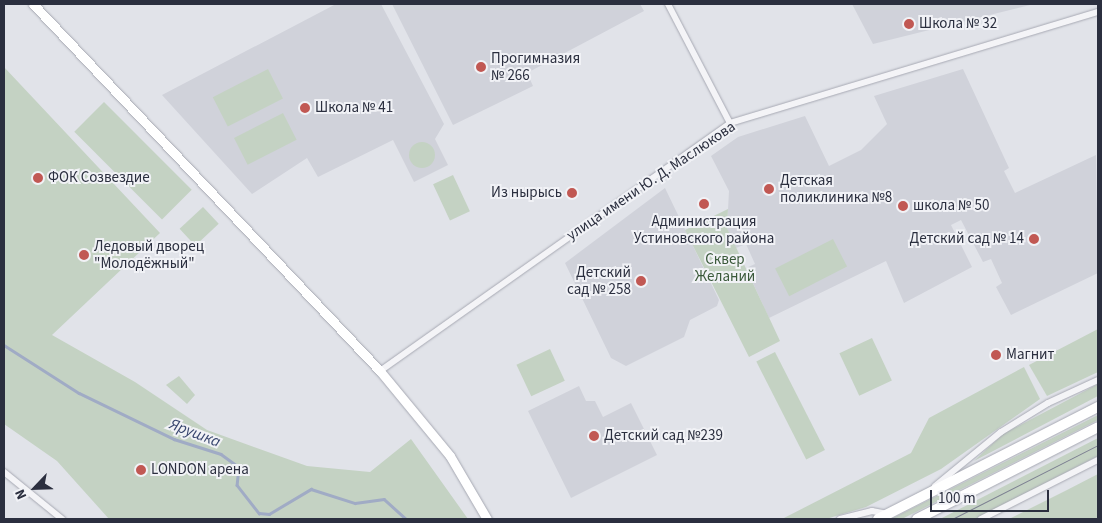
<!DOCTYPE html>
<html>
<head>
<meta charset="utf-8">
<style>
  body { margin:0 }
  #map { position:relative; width:1102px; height:523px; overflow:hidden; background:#e1e3e9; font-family:"Source Sans 3",sans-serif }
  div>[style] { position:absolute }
  .built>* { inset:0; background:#d0d2da }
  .green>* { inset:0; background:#c4d2c3; transform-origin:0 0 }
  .round { border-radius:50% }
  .stream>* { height:2.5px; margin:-1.25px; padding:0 1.25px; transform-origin:1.25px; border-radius:1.25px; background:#a0abc5 }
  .roads { filter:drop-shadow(0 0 1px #a7a9b3) drop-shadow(0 0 1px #a7a9b3) }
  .street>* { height:6px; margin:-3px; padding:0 3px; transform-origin:3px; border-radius:3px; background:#f4f4f7 }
  .secondary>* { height:9px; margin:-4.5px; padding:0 4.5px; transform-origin:4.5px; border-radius:4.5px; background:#fff }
  .primary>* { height:10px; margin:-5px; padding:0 5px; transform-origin:5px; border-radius:5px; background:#fff }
  .tram>* { height:1px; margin:-0.5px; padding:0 0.5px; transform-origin:0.5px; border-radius:0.5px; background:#7c8091 }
  .dots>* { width:14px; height:14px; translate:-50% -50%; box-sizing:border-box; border:2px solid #f1f2f6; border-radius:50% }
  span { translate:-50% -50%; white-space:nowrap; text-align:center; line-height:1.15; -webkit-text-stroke:4px #f1f2f6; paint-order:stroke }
  .poi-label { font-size:15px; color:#2b2f3f }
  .left { translate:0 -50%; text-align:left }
  .right { translate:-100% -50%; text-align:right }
  .street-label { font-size:15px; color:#2b2f3f }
  .park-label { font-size:15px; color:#3a593a }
  .water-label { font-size:16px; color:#39476f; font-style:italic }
  .frame { position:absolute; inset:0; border:5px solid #2b2f3f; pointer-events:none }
  .north { position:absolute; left:10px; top:463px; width:50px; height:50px; -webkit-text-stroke:4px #f1f2f6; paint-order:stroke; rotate:246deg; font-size:14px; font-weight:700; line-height:20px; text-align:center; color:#2b2f3f }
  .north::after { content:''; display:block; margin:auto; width:18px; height:22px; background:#2b2f3f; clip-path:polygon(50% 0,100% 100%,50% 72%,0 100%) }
  .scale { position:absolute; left:930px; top:490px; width:119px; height:22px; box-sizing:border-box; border:2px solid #2b2f3f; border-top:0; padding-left:6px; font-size:15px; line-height:18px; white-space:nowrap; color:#2b2f3f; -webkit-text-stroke:4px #f1f2f6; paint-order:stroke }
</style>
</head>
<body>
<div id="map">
  <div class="built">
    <i style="clip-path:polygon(336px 4px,381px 4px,444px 124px,435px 139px,448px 165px,414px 182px,393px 140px,318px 177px,307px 158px,252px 194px,162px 95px)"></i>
    <i style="clip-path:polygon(392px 4px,640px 4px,644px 11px,527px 73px,533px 86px,453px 125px)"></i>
    <i style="clip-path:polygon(852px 4px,1034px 4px,873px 44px)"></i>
    <i style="clip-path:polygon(963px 69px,1009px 168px,1004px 171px,1015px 193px,1096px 155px,1098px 273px,1011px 315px,996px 287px,1002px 283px,991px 259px,983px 262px,961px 220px,951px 225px,972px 267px,904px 303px,886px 261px,769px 318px,746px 268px,755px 264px,746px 244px,736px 248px,727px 228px,729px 191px,711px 156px,738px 137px,805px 116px,829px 166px,861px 150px,887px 124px,874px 96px)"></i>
    <i style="clip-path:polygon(665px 188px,719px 300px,717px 306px,690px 320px,684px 337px,626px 366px,611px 358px,565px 263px)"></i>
    <i style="clip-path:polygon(579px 386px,586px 401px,595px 401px,603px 417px,631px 403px,657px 455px,571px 498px,528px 411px)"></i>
  </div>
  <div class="green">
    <i style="clip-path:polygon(4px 67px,160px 233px,52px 335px,135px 382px,207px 430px,307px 466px,370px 472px,411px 439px,468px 519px,109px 519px,57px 461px,4px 424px)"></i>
    <i style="left:268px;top:69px;width:33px;height:62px;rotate:63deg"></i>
    <i style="left:104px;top:102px;width:124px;height:42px;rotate:45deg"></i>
    <i style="left:283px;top:113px;width:30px;height:55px;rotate:63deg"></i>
    <i class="round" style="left:409px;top:142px;width:26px;height:26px"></i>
    <i style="left:453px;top:175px;width:40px;height:22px;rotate:65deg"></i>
    <i style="left:203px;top:207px;width:23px;height:32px;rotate:47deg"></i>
    <i style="clip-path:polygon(728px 209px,727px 228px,780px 341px,749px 357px,685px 230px)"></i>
    <i style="left:833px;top:239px;width:31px;height:65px;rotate:63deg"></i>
    <i style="clip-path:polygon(1098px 329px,1098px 372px,1047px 396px,1029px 365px)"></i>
    <i style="left:872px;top:338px;width:47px;height:36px;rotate:65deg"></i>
    <i style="left:550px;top:349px;width:35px;height:37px;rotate:65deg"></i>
    <i style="left:775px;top:352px;width:110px;height:21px;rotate:63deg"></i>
    <i style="clip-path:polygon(1024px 367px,1040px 399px,941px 469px,866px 507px,826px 519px,782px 519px,911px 453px,929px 418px)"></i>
    <i style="clip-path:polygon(179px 376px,195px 395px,187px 404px,166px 385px)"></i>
    <i style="clip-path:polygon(1098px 384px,1098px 396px,974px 461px,1003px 434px)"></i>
    <i style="clip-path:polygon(1098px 415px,1098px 420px,902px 519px,891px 519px)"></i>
    <i style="clip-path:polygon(1098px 438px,1098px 456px,975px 519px,940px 519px)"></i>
    <i style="clip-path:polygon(1098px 474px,1098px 519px,1009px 519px,1067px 490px)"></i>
  </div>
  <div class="stream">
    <i style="left:4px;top:345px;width:89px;rotate:32.6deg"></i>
    <i style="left:79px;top:393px;width:106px;rotate:25.8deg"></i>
    <i style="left:174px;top:439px;width:49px;rotate:17.7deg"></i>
    <i style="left:221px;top:454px;width:22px;rotate:36deg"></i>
    <i style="left:239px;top:467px;width:18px;rotate:96deg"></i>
    <i style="left:237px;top:485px;width:36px;rotate:52deg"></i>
    <i style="left:259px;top:513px;width:10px;rotate:6deg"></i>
    <i style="left:269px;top:514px;width:49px;rotate:-30.8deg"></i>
    <i style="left:311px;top:489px;width:46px;rotate:17.7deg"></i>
    <i style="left:355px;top:503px;width:29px;rotate:-8deg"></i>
    <i style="left:384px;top:499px;width:30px;rotate:42deg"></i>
  </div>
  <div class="roads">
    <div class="street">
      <i style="left:668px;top:4px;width:134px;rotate:62.5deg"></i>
      <i style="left:380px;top:371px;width:429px;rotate:-35.3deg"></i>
      <i style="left:730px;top:123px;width:384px;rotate:-16.8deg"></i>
      <i style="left:4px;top:472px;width:75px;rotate:39deg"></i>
      <i style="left:935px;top:486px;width:85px;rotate:-39.3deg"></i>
      <i style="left:1001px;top:432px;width:55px;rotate:-31.7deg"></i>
      <i style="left:1048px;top:403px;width:55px;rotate:-24.7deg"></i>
      <i style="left:840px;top:519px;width:33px;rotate:-14deg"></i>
      <i style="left:872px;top:511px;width:16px;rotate:11deg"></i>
      <i style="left:981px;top:519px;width:131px;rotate:-26.8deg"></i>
    </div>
    <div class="secondary">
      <i style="left:33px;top:4px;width:505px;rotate:46.6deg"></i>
      <i style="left:380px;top:371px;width:110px;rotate:50.5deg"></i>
      <i style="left:450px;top:456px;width:73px;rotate:59.6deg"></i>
    </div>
    <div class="primary">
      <i style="left:878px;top:519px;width:247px;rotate:-27deg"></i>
      <i style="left:917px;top:519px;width:203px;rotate:-26.9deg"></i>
    </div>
  </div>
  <div class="tram">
    <i style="left:952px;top:519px;width:164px;rotate:-26.9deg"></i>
  </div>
  <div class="dots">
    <i style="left:909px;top:24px;background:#c15853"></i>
    <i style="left:481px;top:67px;background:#c15853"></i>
    <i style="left:305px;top:108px;background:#c15853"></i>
    <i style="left:38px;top:178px;background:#c15853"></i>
    <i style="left:769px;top:189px;background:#c15853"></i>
    <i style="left:572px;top:193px;background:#c15853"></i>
    <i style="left:704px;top:204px;background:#c15853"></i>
    <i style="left:903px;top:206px;background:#c15853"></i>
    <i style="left:1034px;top:239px;background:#c15853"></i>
    <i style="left:84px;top:255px;background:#c15853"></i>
    <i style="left:641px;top:281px;background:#c15853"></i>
    <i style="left:996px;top:355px;background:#c15853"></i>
    <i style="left:594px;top:436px;background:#c15853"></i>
    <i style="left:141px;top:470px;background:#c15853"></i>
  </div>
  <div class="poi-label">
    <span class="left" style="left:919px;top:24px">Школа № 32</span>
    <span class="left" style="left:491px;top:67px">Прогимназия<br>№ 266</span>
    <span class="left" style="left:315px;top:108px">Школа № 41</span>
    <span class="left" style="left:48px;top:178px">ФОК Созвездие</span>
    <span class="left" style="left:780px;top:189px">Детская<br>поликлиника №8</span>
    <span class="right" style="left:562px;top:193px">Из нырысь</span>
    <span class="left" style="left:913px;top:206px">школа № 50</span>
    <span style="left:704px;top:230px">Администрация<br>Устиновского района</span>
    <span class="right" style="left:1024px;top:239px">Детский сад № 14</span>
    <span class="left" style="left:94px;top:255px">Ледовый дворец<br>"Молодёжный"</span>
    <span class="right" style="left:631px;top:281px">Детский<br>сад № 258</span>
    <span class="left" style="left:1006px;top:355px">Магнит</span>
    <span class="left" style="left:604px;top:436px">Детский сад №239</span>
    <span class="left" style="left:151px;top:470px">LONDON арена</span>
  </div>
  <div class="street-label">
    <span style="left:651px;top:181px;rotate:-34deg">улица имени Ю. Д. Маслюкова</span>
  </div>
  <div class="park-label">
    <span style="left:725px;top:268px">Сквер<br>Желаний</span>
  </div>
  <div class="water-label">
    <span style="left:195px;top:433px;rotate:21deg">Ярушка</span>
  </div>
  <div class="frame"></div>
  <div class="north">N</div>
  <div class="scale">100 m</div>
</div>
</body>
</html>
